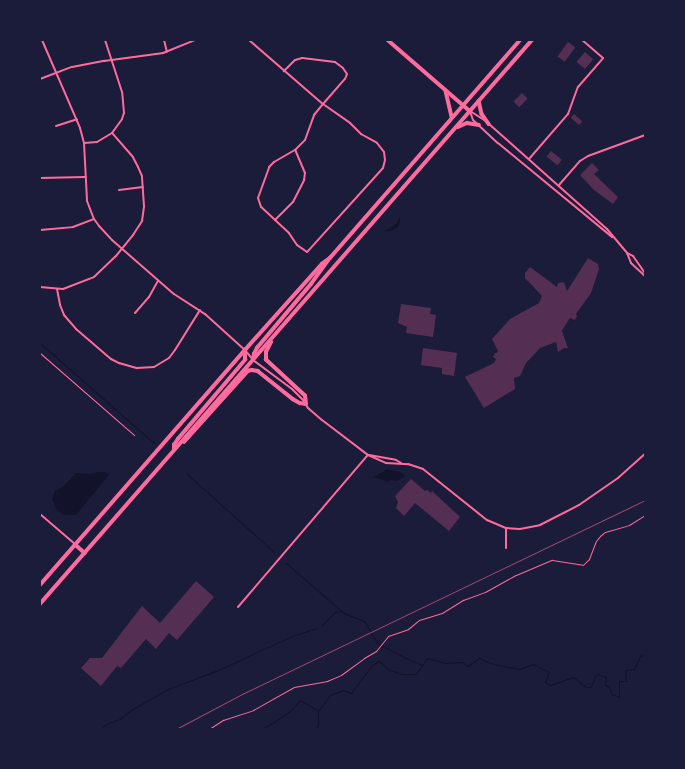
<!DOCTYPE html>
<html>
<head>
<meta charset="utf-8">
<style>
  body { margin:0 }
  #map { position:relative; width:685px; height:769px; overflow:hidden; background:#1b1b3a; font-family:"Varela Round",sans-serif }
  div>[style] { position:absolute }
  .water>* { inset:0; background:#12122b }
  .stream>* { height:1px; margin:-0.5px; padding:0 0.5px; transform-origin:0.5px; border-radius:0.5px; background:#12122b }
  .building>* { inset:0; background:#542f53; transform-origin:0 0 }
  .path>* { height:1px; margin:-0.5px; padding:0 0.5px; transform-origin:0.5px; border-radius:0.5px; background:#ff6b9d }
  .minor>* { height:2px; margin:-1px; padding:0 1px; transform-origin:1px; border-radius:1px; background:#ff6b9d }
  .primary>* { height:3.5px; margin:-1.75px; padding:0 1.75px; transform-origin:1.75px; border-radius:1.75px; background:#ff6b9d }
  .rail>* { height:1px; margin:-0.5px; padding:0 0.5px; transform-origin:0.5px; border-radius:0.5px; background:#a44b75 }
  span { translate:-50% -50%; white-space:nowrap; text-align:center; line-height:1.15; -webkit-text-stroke:3px #1b1b3a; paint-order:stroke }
  .frame { position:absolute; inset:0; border:41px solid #1b1b3a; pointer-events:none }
</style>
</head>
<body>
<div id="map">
  <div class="water">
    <i style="clip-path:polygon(400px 217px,400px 222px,397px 228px,391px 231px,385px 231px,396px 224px)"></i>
    <i style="clip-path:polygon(388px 469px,402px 473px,405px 476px,397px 481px,390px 480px,388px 482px,374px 477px)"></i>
    <i style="clip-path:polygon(99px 472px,105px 472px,109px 475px,76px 515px,64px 515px,57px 510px,52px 499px,55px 491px,63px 487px,76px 473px,91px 474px)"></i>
  </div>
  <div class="stream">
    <i style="left:40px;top:343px;width:152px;rotate:41.3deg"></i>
    <i style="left:187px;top:474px;width:117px;rotate:41.9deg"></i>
    <i style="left:286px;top:563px;width:77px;rotate:40.8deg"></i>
    <i style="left:344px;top:613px;width:22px;rotate:22deg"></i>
    <i style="left:364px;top:621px;width:26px;rotate:59deg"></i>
    <i style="left:377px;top:643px;width:32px;rotate:28deg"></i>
    <i style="left:405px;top:658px;width:17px;rotate:21deg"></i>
    <i style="left:322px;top:625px;width:18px;rotate:-45deg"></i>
    <i style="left:335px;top:612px;width:7px;rotate:-8deg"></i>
    <i style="left:101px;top:729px;width:7px;rotate:-45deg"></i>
    <i style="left:106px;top:724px;width:15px;rotate:-20deg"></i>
    <i style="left:120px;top:719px;width:14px;rotate:-39deg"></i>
    <i style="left:131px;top:710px;width:43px;rotate:-29.6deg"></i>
    <i style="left:168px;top:689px;width:51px;rotate:-20.6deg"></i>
    <i style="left:216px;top:671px;width:84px;rotate:-24.7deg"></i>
    <i style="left:292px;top:636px;width:25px;rotate:-18deg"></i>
    <i style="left:260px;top:729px;width:9px;rotate:-21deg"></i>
    <i style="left:268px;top:726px;width:27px;rotate:-34deg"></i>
    <i style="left:290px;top:711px;width:15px;rotate:-48deg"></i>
    <i style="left:300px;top:700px;width:21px;rotate:31deg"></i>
    <i style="left:318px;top:711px;width:20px;rotate:-53deg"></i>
    <i style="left:330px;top:695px;width:14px;rotate:-21deg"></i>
    <i style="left:343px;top:690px;width:9px;rotate:21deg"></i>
    <i style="left:351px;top:693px;width:35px;rotate:-53deg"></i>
    <i style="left:372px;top:665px;width:8px;rotate:-30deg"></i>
    <i style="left:379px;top:661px;width:13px;rotate:42deg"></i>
    <i style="left:389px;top:670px;width:14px;rotate:17deg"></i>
    <i style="left:402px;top:674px;width:14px"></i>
    <i style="left:416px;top:674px;width:19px;rotate:-55deg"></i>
    <i style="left:427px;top:658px;width:20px;rotate:15deg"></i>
    <i style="left:446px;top:663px;width:16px;rotate:-4deg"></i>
    <i style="left:462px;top:662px;width:7px;rotate:34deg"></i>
    <i style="left:468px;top:666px;width:14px;rotate:-36deg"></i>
    <i style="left:479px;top:658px;width:15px;rotate:23deg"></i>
    <i style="left:493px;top:664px;width:26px;rotate:11deg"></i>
    <i style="left:519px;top:669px;width:15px;rotate:-20deg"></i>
    <i style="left:533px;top:664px;width:18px;rotate:27deg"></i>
    <i style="left:549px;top:672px;width:11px;rotate:112deg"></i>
    <i style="left:545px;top:682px;width:6px;rotate:31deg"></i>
    <i style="left:550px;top:685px;width:24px;rotate:-19deg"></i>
    <i style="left:573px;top:677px;width:16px;rotate:38deg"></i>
    <i style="left:586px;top:687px;width:5px"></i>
    <i style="left:591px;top:687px;width:12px;rotate:-70deg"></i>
    <i style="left:595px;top:676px;width:4px;rotate:-34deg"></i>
    <i style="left:598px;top:674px;width:9px;rotate:21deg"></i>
    <i style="left:606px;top:677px;width:8px;rotate:97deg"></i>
    <i style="left:605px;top:685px;width:4px;rotate:27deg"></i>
    <i style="left:609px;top:687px;width:8px;rotate:67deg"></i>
    <i style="left:612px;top:694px;width:8px;rotate:23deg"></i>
    <i style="left:619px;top:697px;width:16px;rotate:-90deg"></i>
    <i style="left:619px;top:681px;width:7px"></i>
    <i style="left:626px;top:681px;width:11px;rotate:-95deg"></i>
    <i style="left:625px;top:670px;width:9px;rotate:-6deg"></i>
    <i style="left:634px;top:669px;width:14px;rotate:-65deg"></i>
    <i style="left:640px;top:656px;width:5px;rotate:-11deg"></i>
    <i style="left:315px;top:729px;width:5px;rotate:-53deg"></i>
    <i style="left:318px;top:725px;width:14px;rotate:-90deg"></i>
  </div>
  <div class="building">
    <i style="left:568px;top:42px;width:9px;height:18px;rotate:36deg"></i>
    <i style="left:585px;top:52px;width:11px;height:13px;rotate:41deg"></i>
    <i style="left:522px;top:93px;width:8px;height:12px;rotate:45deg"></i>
    <i style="left:574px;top:114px;width:11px;height:5px;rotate:41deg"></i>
    <i style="left:551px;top:151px;width:14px;height:7px;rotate:39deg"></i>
    <i style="clip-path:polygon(592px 163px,599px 170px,594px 174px,618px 197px,613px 204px,594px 190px,580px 175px)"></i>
    <i style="clip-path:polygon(588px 258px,598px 264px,599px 269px,591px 293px,576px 314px,577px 316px,575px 320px,570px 318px,561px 332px,562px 331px,568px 348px,564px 348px,558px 352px,556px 342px,540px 348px,526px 363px,520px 376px,514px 378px,515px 389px,484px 408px,465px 377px,494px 363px,496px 359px,493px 357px,495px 353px,497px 353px,498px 351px,492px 339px,510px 319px,539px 303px,542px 296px,525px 278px,525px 273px,530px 267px,557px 287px,558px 283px,564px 282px,567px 291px)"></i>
    <i style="clip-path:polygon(401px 304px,431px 308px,430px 314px,436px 315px,433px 337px,406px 333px,407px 327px,398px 323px)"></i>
    <i style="clip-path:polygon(423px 348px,457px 353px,454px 376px,442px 374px,442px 368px,421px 365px)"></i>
    <i style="clip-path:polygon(411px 479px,425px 491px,427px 490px,431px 493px,432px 491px,460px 517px,449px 531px,415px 503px,404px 516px,396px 508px,398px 502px,395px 496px)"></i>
    <i style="clip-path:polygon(196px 581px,214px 597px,177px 640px,169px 633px,156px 649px,146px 639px,121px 668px,117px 666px,101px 686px,81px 668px,90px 658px,102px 658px,142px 606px,160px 623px)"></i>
  </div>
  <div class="path">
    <i style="left:40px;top:353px;width:125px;rotate:41.1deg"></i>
    <i style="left:209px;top:729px;width:17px;rotate:-33deg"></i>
    <i style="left:223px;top:720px;width:32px;rotate:-18deg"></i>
    <i style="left:253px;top:710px;width:47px;rotate:-29.3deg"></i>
    <i style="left:294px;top:687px;width:34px;rotate:-10deg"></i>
    <i style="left:327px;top:681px;width:15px;rotate:-23deg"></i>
    <i style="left:341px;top:675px;width:29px;rotate:-36deg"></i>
    <i style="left:364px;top:658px;width:14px;rotate:-30deg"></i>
    <i style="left:376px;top:651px;width:19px;rotate:-51deg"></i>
    <i style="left:388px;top:636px;width:21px;rotate:-19deg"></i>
    <i style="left:408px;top:629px;width:14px;rotate:-39deg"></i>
    <i style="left:419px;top:620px;width:24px;rotate:-17deg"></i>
    <i style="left:442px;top:613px;width:25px;rotate:-32deg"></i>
    <i style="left:463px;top:600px;width:23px;rotate:-20deg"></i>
    <i style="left:485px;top:592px;width:35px;rotate:-29deg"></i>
    <i style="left:516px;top:575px;width:39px;rotate:-23deg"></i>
    <i style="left:552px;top:560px;width:31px;rotate:9deg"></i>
    <i style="left:583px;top:565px;width:8px;rotate:-45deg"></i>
    <i style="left:589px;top:559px;width:19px;rotate:-69deg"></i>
    <i style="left:596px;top:541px;width:6px;rotate:-51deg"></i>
    <i style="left:600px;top:536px;width:6px;rotate:-39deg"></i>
    <i style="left:605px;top:532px;width:25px;rotate:-16deg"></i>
    <i style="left:629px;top:525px;width:19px;rotate:-32deg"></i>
  </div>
  <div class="minor">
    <i style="left:42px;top:40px;width:96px;rotate:66.6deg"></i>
    <i style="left:80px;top:128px;width:16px;rotate:75deg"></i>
    <i style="left:84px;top:143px;width:58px;rotate:87deg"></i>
    <i style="left:87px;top:201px;width:19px;rotate:69deg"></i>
    <i style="left:94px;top:219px;width:9px;rotate:54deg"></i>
    <i style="left:99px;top:226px;width:19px;rotate:47deg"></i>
    <i style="left:112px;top:240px;width:82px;rotate:41.1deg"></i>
    <i style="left:174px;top:294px;width:37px;rotate:33deg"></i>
    <i style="left:205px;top:314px;width:54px;rotate:42deg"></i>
    <i style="left:245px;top:350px;width:13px;rotate:51deg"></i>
    <i style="left:253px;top:360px;width:49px;rotate:36.6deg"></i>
    <i style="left:292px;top:389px;width:16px;rotate:45deg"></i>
    <i style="left:303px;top:400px;width:9px;rotate:58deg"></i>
    <i style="left:308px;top:408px;width:18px;rotate:41deg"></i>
    <i style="left:322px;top:420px;width:58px;rotate:37.3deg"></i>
    <i style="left:368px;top:455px;width:20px;rotate:24deg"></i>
    <i style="left:386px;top:463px;width:22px;rotate:3deg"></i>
    <i style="left:408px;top:464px;width:16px;rotate:18deg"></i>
    <i style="left:423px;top:469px;width:82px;rotate:38.6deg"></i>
    <i style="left:487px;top:520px;width:21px;rotate:23deg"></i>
    <i style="left:506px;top:528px;width:14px;rotate:4deg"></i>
    <i style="left:520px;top:529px;width:20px;rotate:-11deg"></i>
    <i style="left:540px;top:525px;width:44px;rotate:-27.1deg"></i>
    <i style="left:579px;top:505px;width:47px;rotate:-34.7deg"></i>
    <i style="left:618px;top:478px;width:36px;rotate:-42deg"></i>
    <i style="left:164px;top:40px;width:12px;rotate:76deg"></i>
    <i style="left:249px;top:40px;width:98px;rotate:40.9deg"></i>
    <i style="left:323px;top:104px;width:33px;rotate:35deg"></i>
    <i style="left:350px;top:123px;width:16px;rotate:45deg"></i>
    <i style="left:361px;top:134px;width:18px;rotate:29deg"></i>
    <i style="left:377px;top:143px;width:11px;rotate:52deg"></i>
    <i style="left:384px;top:152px;width:8px;rotate:83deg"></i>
    <i style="left:385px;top:160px;width:8px;rotate:104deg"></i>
    <i style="left:383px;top:168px;width:113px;rotate:132.1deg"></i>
    <i style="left:307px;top:252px;width:12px;rotate:-145deg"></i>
    <i style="left:297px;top:245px;width:14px;rotate:-124deg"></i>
    <i style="left:289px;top:233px;width:38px;rotate:-137deg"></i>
    <i style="left:261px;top:207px;width:9px;rotate:-108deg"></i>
    <i style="left:258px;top:198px;width:33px;rotate:-70deg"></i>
    <i style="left:269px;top:167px;width:7px;rotate:-45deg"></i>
    <i style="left:274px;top:162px;width:24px;rotate:-30deg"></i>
    <i style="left:295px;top:150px;width:14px;rotate:-45deg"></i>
    <i style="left:305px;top:140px;width:27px;rotate:-70deg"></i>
    <i style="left:314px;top:115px;width:14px;rotate:-51deg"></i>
    <i style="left:323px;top:104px;width:33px;rotate:-49deg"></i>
    <i style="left:345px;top:79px;width:5px;rotate:-68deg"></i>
    <i style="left:347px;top:74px;width:7px;rotate:-124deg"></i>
    <i style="left:343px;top:68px;width:10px;rotate:-143deg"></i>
    <i style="left:335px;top:62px;width:33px;rotate:-173deg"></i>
    <i style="left:302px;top:58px;width:7px;rotate:164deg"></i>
    <i style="left:295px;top:60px;width:16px;rotate:135deg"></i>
    <i style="left:40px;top:79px;width:34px;rotate:-21deg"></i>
    <i style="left:72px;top:67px;width:33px;rotate:-11deg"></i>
    <i style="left:104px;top:61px;width:60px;rotate:-7.7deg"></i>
    <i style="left:163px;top:53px;width:35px;rotate:-22deg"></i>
    <i style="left:470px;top:111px;width:19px;rotate:32deg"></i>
    <i style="left:470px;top:111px;width:9px;rotate:72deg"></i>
    <i style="left:473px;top:120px;width:34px;rotate:43deg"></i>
    <i style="left:498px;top:143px;width:148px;rotate:39.5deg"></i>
    <i style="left:489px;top:124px;width:158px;rotate:41.7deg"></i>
    <i style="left:607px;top:229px;width:31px;rotate:50deg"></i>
    <i style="left:627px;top:253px;width:7px;rotate:27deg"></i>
    <i style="left:633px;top:256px;width:21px;rotate:55deg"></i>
    <i style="left:56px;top:126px;width:22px;rotate:-18deg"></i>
    <i style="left:84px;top:143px;width:13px;rotate:-4deg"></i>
    <i style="left:97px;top:142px;width:17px;rotate:-31deg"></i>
    <i style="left:112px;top:133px;width:17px;rotate:-54deg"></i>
    <i style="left:122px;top:119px;width:6px;rotate:-72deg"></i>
    <i style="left:124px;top:113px;width:21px;rotate:-95deg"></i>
    <i style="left:122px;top:92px;width:55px;rotate:-108.1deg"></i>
    <i style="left:529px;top:159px;width:60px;rotate:-49.1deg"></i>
    <i style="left:568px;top:114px;width:29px;rotate:-70deg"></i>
    <i style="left:578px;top:87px;width:38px;rotate:-49deg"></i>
    <i style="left:603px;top:58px;width:28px;rotate:-139deg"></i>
    <i style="left:40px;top:178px;width:45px;rotate:-1.3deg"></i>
    <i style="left:559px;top:185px;width:32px;rotate:-49deg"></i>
    <i style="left:580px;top:161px;width:9px;rotate:-32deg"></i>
    <i style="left:588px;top:156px;width:61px;rotate:-20.2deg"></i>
    <i style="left:119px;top:190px;width:24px;rotate:-7deg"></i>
    <i style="left:275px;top:220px;width:25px;rotate:-45deg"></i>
    <i style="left:293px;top:202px;width:25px;rotate:-63deg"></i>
    <i style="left:304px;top:180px;width:7px;rotate:-82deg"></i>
    <i style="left:305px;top:173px;width:25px;rotate:-113deg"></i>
    <i style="left:40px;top:230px;width:33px;rotate:-5deg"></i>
    <i style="left:73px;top:227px;width:22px;rotate:-21deg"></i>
    <i style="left:627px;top:253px;width:11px;rotate:68deg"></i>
    <i style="left:631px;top:263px;width:19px;rotate:43deg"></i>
    <i style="left:40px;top:287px;width:23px;rotate:5deg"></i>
    <i style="left:63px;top:289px;width:33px;rotate:-21deg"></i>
    <i style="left:94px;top:277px;width:30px;rotate:-44deg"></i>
    <i style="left:116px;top:256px;width:27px;rotate:-51deg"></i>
    <i style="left:133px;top:235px;width:17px;rotate:-57deg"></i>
    <i style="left:142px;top:221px;width:15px;rotate:-82deg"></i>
    <i style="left:144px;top:206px;width:30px;rotate:-94deg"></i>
    <i style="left:142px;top:176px;width:10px;rotate:-114deg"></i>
    <i style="left:138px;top:167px;width:11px;rotate:-117deg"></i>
    <i style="left:133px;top:157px;width:32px;rotate:-131deg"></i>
    <i style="left:57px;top:289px;width:16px;rotate:79deg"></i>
    <i style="left:60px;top:305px;width:11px;rotate:68deg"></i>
    <i style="left:64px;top:315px;width:18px;rotate:49deg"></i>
    <i style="left:76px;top:329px;width:46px;rotate:40.6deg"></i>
    <i style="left:111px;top:359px;width:9px;rotate:27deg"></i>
    <i style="left:119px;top:363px;width:19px;rotate:16deg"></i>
    <i style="left:137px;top:368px;width:17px;rotate:-3deg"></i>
    <i style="left:154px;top:367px;width:17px;rotate:-31deg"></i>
    <i style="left:169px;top:358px;width:10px;rotate:-53deg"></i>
    <i style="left:175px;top:350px;width:47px;rotate:-58deg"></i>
    <i style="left:135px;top:313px;width:21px;rotate:-49deg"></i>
    <i style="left:149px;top:297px;width:18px;rotate:-61deg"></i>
    <i style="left:369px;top:455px;width:27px;rotate:10deg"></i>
    <i style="left:396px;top:460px;width:6px;rotate:31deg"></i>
    <i style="left:40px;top:514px;width:46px;rotate:40.6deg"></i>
    <i style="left:506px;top:528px;width:20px;rotate:90deg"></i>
    <i style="left:238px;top:607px;width:200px;rotate:-49.5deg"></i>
  </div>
  <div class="primary">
    <i style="left:388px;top:40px;width:108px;rotate:40.9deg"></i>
    <i style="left:446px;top:91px;width:27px;rotate:77deg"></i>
    <i style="left:479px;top:101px;width:13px;rotate:77deg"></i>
    <i style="left:482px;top:114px;width:12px;rotate:55deg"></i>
    <i style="left:458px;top:127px;width:10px;rotate:-24deg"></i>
    <i style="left:467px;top:123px;width:12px;rotate:9deg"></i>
    <i style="left:253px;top:360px;width:6px;rotate:-81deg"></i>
    <i style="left:254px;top:354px;width:7px;rotate:-63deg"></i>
    <i style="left:257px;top:348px;width:84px;rotate:-49.8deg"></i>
    <i style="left:311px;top:284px;width:31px;rotate:-54deg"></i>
    <i style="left:184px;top:442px;width:96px;rotate:-48deg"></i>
    <i style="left:248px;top:371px;width:4px;rotate:-14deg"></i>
    <i style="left:252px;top:370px;width:6px;rotate:9deg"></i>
    <i style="left:258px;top:371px;width:45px;rotate:38.7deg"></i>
    <i style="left:293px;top:399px;width:8px;rotate:30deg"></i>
    <i style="left:300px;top:403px;width:6px;rotate:9deg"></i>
    <i style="left:306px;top:404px;width:8px;rotate:-97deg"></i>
    <i style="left:305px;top:396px;width:53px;rotate:-137.3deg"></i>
    <i style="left:266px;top:360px;width:8px;rotate:-90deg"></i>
    <i style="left:266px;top:352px;width:11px;rotate:-63deg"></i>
    <i style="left:174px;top:449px;width:4px;rotate:-90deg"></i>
    <i style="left:174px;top:445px;width:7px;rotate:-56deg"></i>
    <i style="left:178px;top:439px;width:104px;rotate:-49.7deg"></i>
    <i style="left:245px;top:360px;width:10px;rotate:-90deg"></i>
    <i style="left:76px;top:545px;width:12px;rotate:42deg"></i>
    <i style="left:40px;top:585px;width:312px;rotate:-48.9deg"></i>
    <i style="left:245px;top:350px;width:115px;rotate:-48.2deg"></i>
    <i style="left:322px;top:264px;width:10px;rotate:-37deg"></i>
    <i style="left:330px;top:258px;width:289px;rotate:-48.9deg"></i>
    <i style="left:40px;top:604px;width:748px;rotate:-48.9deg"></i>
  </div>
  <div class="rail">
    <i style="left:176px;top:729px;width:75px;rotate:-27.9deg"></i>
    <i style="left:242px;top:694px;width:447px;rotate:-25.7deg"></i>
  </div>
  <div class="frame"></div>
</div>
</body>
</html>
